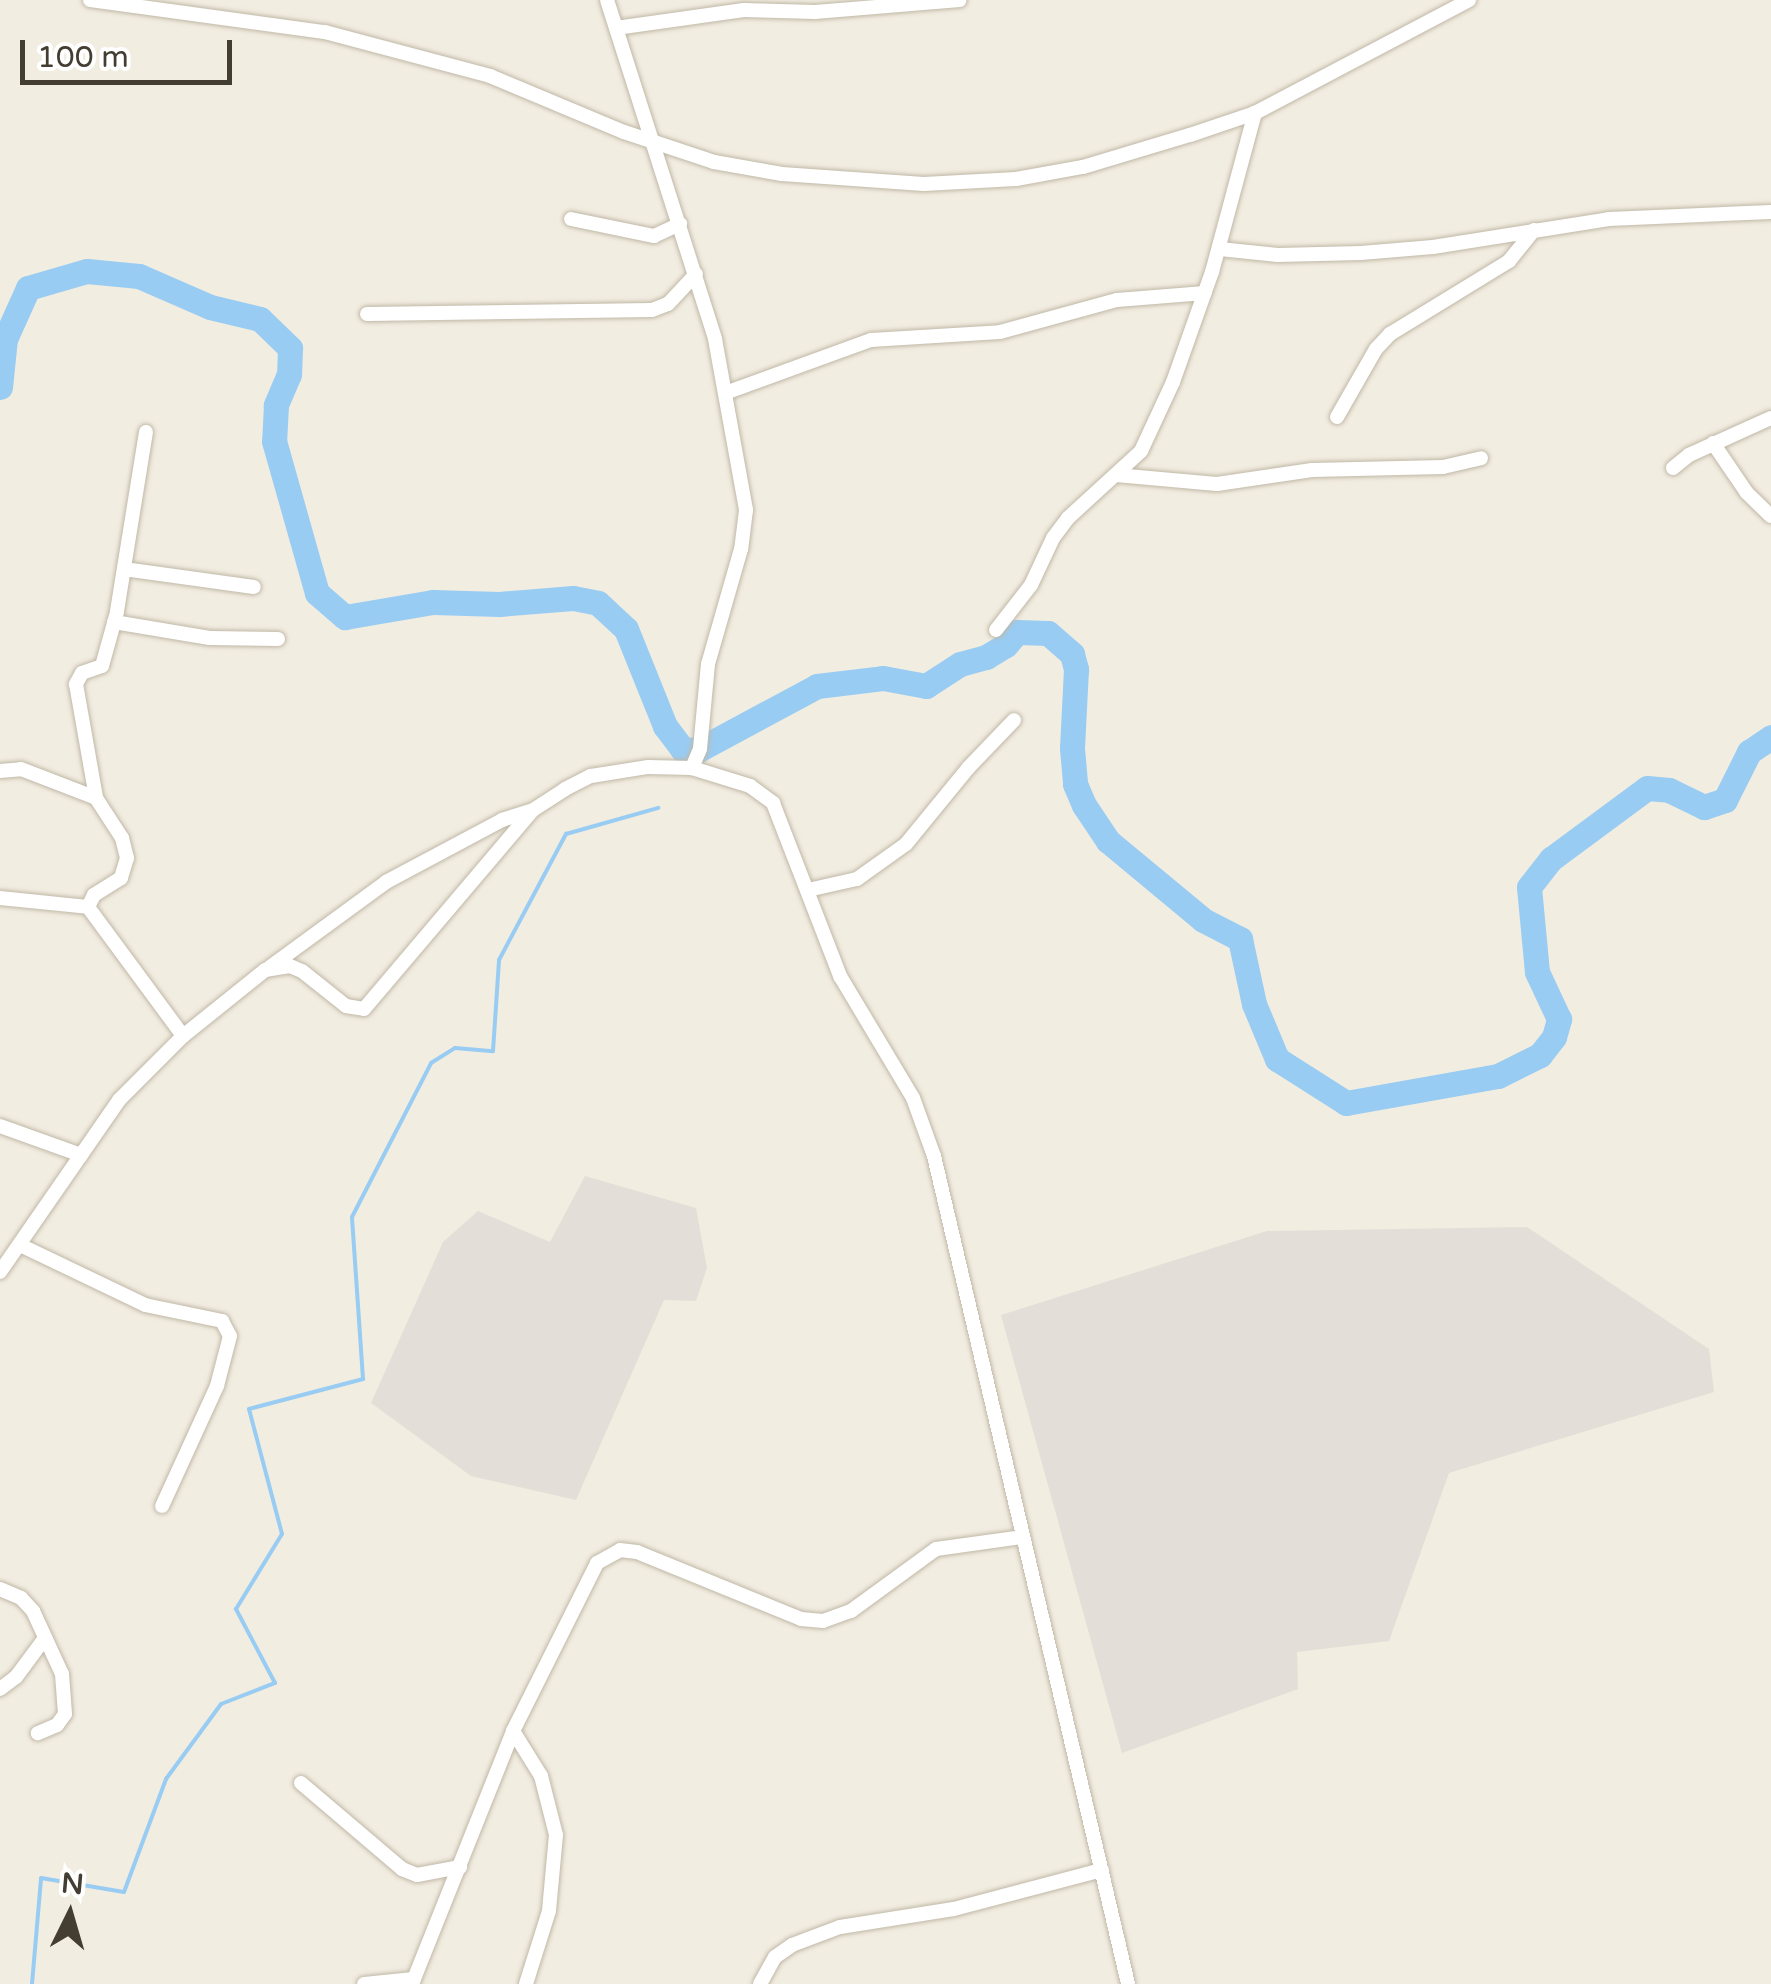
<!DOCTYPE html>
<html>
<head>
<meta charset="utf-8">
<style>
  body { margin:0 }
  #map { position:relative; width:1771px; height:1984px; overflow:hidden; background:#f2ede1; font-family:"Varela Round",sans-serif }
  div>[style] { position:absolute }
  .industrial>* { inset:0; background:#e3ded7 }
  .stream>* { height:4px; margin:-2px; padding:0 2px; transform-origin:2px; border-radius:2px; background:#99ccf3 }
  .river>* { height:25px; margin:-12.5px; padding:0 12.5px; transform-origin:12.5px; border-radius:12.5px; background:#99ccf3 }
  .roads { filter:drop-shadow(0 0 2px #c0b8a7) drop-shadow(0 0 2px #c0b8a7) }
  .minor>* { height:14px; margin:-7px; padding:0 7px; transform-origin:7px; border-radius:7px; background:#fff }
  span { translate:-50% -50%; white-space:nowrap; text-align:center; line-height:1.15; -webkit-text-stroke:8px #fff; paint-order:stroke }
  .north { position:absolute; left:20px; top:1864px; width:100px; height:100px; -webkit-text-stroke:8px #fff; paint-order:stroke; rotate:5deg; font-size:28px; font-weight:700; line-height:40px; text-align:center; color:#433d32 }
  .north::after { content:''; display:block; margin:auto; width:35px; height:45px; background:#433d32; clip-path:polygon(50% 0,100% 100%,50% 72%,0 100%) }
  .scale { position:absolute; left:20px; top:40px; width:212px; height:45px; box-sizing:border-box; border:5px solid #433d32; border-top:0; padding-left:12px; font-size:30px; line-height:35px; white-space:nowrap; color:#433d32; -webkit-text-stroke:8px #fff; paint-order:stroke }
</style>
</head>
<body>
<div id="map">
  <div class="industrial">
    <i style="clip-path:polygon(585px 1176px,696px 1208px,707px 1268px,696px 1301px,664px 1300px,576px 1500px,471px 1476px,371px 1403px,443px 1242px,478px 1211px,550px 1242px)"></i>
    <i style="clip-path:polygon(1527px 1227px,1709px 1349px,1714px 1392px,1449px 1473px,1389px 1641px,1297px 1652px,1298px 1689px,1122px 1753px,1001px 1315px,1267px 1231px)"></i>
  </div>
  <div class="stream">
    <i style="left:32px;top:1984px;width:106px;rotate:-85.1deg"></i>
    <i style="left:41px;top:1878px;width:84px;rotate:9.6deg"></i>
    <i style="left:124px;top:1892px;width:121px;rotate:-69.6deg"></i>
    <i style="left:166px;top:1779px;width:93px;rotate:-53.7deg"></i>
    <i style="left:221px;top:1704px;width:58px;rotate:-21.3deg"></i>
    <i style="left:275px;top:1683px;width:84px;rotate:-117.8deg"></i>
    <i style="left:236px;top:1609px;width:88px;rotate:-58.5deg"></i>
    <i style="left:282px;top:1534px;width:129px;rotate:-104.8deg"></i>
    <i style="left:249px;top:1409px;width:118px;rotate:-14.7deg"></i>
    <i style="left:363px;top:1379px;width:162px;rotate:-93.9deg"></i>
    <i style="left:352px;top:1217px;width:173px;rotate:-62.8deg"></i>
    <i style="left:431px;top:1063px;width:28px;rotate:-32deg"></i>
    <i style="left:455px;top:1048px;width:38px;rotate:5deg"></i>
    <i style="left:493px;top:1051px;width:91px;rotate:-86.2deg"></i>
    <i style="left:499px;top:960px;width:143px;rotate:-62deg"></i>
    <i style="left:566px;top:834px;width:96px;rotate:-15.8deg"></i>
  </div>
  <div class="river">
    <i style="left:0;top:387px;width:48px;rotate:-84.1deg"></i>
    <i style="left:5px;top:339px;width:56px;rotate:-65.7deg"></i>
    <i style="left:28px;top:288px;width:61px;rotate:-16.1deg"></i>
    <i style="left:87px;top:271px;width:52px;rotate:5.5deg"></i>
    <i style="left:139px;top:276px;width:77px;rotate:23.6deg"></i>
    <i style="left:210px;top:307px;width:51px;rotate:13.5deg"></i>
    <i style="left:260px;top:319px;width:42px;rotate:44deg"></i>
    <i style="left:290px;top:348px;width:26px;rotate:92deg"></i>
    <i style="left:289px;top:374px;width:34px;rotate:113deg"></i>
    <i style="left:276px;top:405px;width:36px;rotate:93deg"></i>
    <i style="left:274px;top:441px;width:158px;rotate:74.2deg"></i>
    <i style="left:317px;top:593px;width:37px;rotate:41deg"></i>
    <i style="left:345px;top:617px;width:89px;rotate:-9.7deg"></i>
    <i style="left:433px;top:602px;width:66px;rotate:1.7deg"></i>
    <i style="left:499px;top:604px;width:74px;rotate:-4.6deg"></i>
    <i style="left:573px;top:598px;width:25px;rotate:11deg"></i>
    <i style="left:598px;top:603px;width:38px;rotate:43deg"></i>
    <i style="left:626px;top:629px;width:105px;rotate:68.1deg"></i>
    <i style="left:665px;top:726px;width:30px;rotate:53deg"></i>
    <i style="left:683px;top:750px;width:17px;rotate:-3deg"></i>
    <i style="left:700px;top:749px;width:133px;rotate:-28.3deg"></i>
    <i style="left:817px;top:686px;width:66px;rotate:-6.9deg"></i>
    <i style="left:883px;top:678px;width:44px;rotate:10.5deg"></i>
    <i style="left:926px;top:686px;width:40px;rotate:-32.9deg"></i>
    <i style="left:960px;top:664px;width:27px;rotate:-15deg"></i>
    <i style="left:986px;top:657px;width:23px;rotate:-31deg"></i>
    <i style="left:1006px;top:645px;width:17px;rotate:-50deg"></i>
    <i style="left:1017px;top:632px;width:31px;rotate:2deg"></i>
    <i style="left:1048px;top:633px;width:32px;rotate:41deg"></i>
    <i style="left:1072px;top:654px;width:16px;rotate:75deg"></i>
    <i style="left:1076px;top:669px;width:79px;rotate:92.9deg"></i>
    <i style="left:1072px;top:748px;width:36px;rotate:85deg"></i>
    <i style="left:1075px;top:784px;width:23px;rotate:67deg"></i>
    <i style="left:1084px;top:805px;width:43px;rotate:56.3deg"></i>
    <i style="left:1108px;top:841px;width:124px;rotate:39.7deg"></i>
    <i style="left:1203px;top:920px;width:42px;rotate:27.2deg"></i>
    <i style="left:1240px;top:939px;width:66px;rotate:77.8deg"></i>
    <i style="left:1254px;top:1004px;width:60px;rotate:67.3deg"></i>
    <i style="left:1277px;top:1059px;width:82px;rotate:32.5deg"></i>
    <i style="left:1346px;top:1103px;width:154px;rotate:-10.1deg"></i>
    <i style="left:1498px;top:1076px;width:47px;rotate:-26.6deg"></i>
    <i style="left:1540px;top:1055px;width:23px;rotate:-52deg"></i>
    <i style="left:1554px;top:1037px;width:19px;rotate:-74deg"></i>
    <i style="left:1559px;top:1019px;width:52px;rotate:-115.1deg"></i>
    <i style="left:1537px;top:972px;width:85px;rotate:-95.4deg"></i>
    <i style="left:1529px;top:887px;width:36px;rotate:-52deg"></i>
    <i style="left:1551px;top:859px;width:119px;rotate:-36.5deg"></i>
    <i style="left:1647px;top:788px;width:22px;rotate:5deg"></i>
    <i style="left:1669px;top:790px;width:39px;rotate:26deg"></i>
    <i style="left:1704px;top:807px;width:22px;rotate:-18deg"></i>
    <i style="left:1725px;top:800px;width:54px;rotate:-63.4deg"></i>
    <i style="left:1749px;top:752px;width:27px;rotate:-34deg"></i>
  </div>
  <div class="roads">
    <div class="minor">
      <i style="left:90px;top:0;width:237px;rotate:7.8deg"></i>
      <i style="left:325px;top:32px;width:171px;rotate:14.9deg"></i>
      <i style="left:490px;top:76px;width:145px;rotate:22.7deg"></i>
      <i style="left:624px;top:132px;width:95px;rotate:18.4deg"></i>
      <i style="left:714px;top:162px;width:69px;rotate:10deg"></i>
      <i style="left:782px;top:174px;width:142px;rotate:4deg"></i>
      <i style="left:924px;top:184px;width:92px;rotate:-3.1deg"></i>
      <i style="left:1016px;top:179px;width:68px;rotate:-10.2deg"></i>
      <i style="left:1083px;top:167px;width:112px;rotate:-16.7deg"></i>
      <i style="left:1190px;top:135px;width:69px;rotate:-18.7deg"></i>
      <i style="left:1255px;top:113px;width:242px;rotate:-27.8deg"></i>
      <i style="left:607px;top:0;width:356px;rotate:72.3deg"></i>
      <i style="left:715px;top:339px;width:174px;rotate:79.7deg"></i>
      <i style="left:746px;top:510px;width:39px;rotate:97deg"></i>
      <i style="left:741px;top:549px;width:120px;rotate:106deg"></i>
      <i style="left:708px;top:664px;width:85px;rotate:95.4deg"></i>
      <i style="left:700px;top:749px;width:21px;rotate:113deg"></i>
      <i style="left:616px;top:28px;width:129px;rotate:-8deg"></i>
      <i style="left:744px;top:10px;width:71px;rotate:1.6deg"></i>
      <i style="left:815px;top:12px;width:145px;rotate:-4.7deg"></i>
      <i style="left:571px;top:219px;width:85px;rotate:11.6deg"></i>
      <i style="left:654px;top:236px;width:29px;rotate:-25deg"></i>
      <i style="left:1220px;top:249px;width:58px;rotate:5.9deg"></i>
      <i style="left:1278px;top:255px;width:83px;rotate:-1.4deg"></i>
      <i style="left:1361px;top:253px;width:72px;rotate:-4.8deg"></i>
      <i style="left:1433px;top:247px;width:178px;rotate:-9deg"></i>
      <i style="left:1609px;top:219px;width:162px;rotate:-2.5deg"></i>
      <i style="left:367px;top:314px;width:285px;rotate:-0.8deg"></i>
      <i style="left:652px;top:310px;width:17px;rotate:-21deg"></i>
      <i style="left:668px;top:304px;width:41px;rotate:-47deg"></i>
      <i style="left:728px;top:392px;width:152px;rotate:-20deg"></i>
      <i style="left:871px;top:340px;width:129px;rotate:-3.5deg"></i>
      <i style="left:1000px;top:332px;width:121px;rotate:-15.3deg"></i>
      <i style="left:1117px;top:300px;width:88px;rotate:-4.5deg"></i>
      <i style="left:1337px;top:417px;width:78px;rotate:-60.2deg"></i>
      <i style="left:1376px;top:349px;width:21px;rotate:-47deg"></i>
      <i style="left:1390px;top:334px;width:140px;rotate:-31.5deg"></i>
      <i style="left:1509px;top:261px;width:40px;rotate:-51deg"></i>
      <i style="left:146px;top:432px;width:182px;rotate:99.2deg"></i>
      <i style="left:117px;top:612px;width:56px;rotate:105.5deg"></i>
      <i style="left:102px;top:666px;width:21px;rotate:161deg"></i>
      <i style="left:82px;top:673px;width:13px;rotate:119deg"></i>
      <i style="left:76px;top:684px;width:116px;rotate:80deg"></i>
      <i style="left:96px;top:798px;width:48px;rotate:57deg"></i>
      <i style="left:122px;top:838px;width:21px;rotate:76deg"></i>
      <i style="left:127px;top:858px;width:21px;rotate:107deg"></i>
      <i style="left:121px;top:878px;width:32px;rotate:148deg"></i>
      <i style="left:94px;top:895px;width:13px;rotate:117deg"></i>
      <i style="left:88px;top:907px;width:160px;rotate:53.6deg"></i>
      <i style="left:1713px;top:443px;width:60px;rotate:55.8deg"></i>
      <i style="left:1747px;top:493px;width:33px;rotate:44deg"></i>
      <i style="left:1673px;top:468px;width:21px;rotate:-39deg"></i>
      <i style="left:1689px;top:455px;width:90px;rotate:-24.3deg"></i>
      <i style="left:1116px;top:475px;width:101px;rotate:5.1deg"></i>
      <i style="left:1217px;top:484px;width:96px;rotate:-8.4deg"></i>
      <i style="left:1312px;top:470px;width:131px;rotate:-1.3deg"></i>
      <i style="left:1443px;top:467px;width:39px;rotate:-13deg"></i>
      <i style="left:124px;top:569px;width:131px;rotate:7.9deg"></i>
      <i style="left:114px;top:622px;width:97px;rotate:9.5deg"></i>
      <i style="left:210px;top:638px;width:68px;rotate:0.8deg"></i>
      <i style="left:996px;top:630px;width:57px;rotate:-52.1deg"></i>
      <i style="left:1031px;top:585px;width:52px;rotate:-64.9deg"></i>
      <i style="left:1053px;top:538px;width:25px;rotate:-53deg"></i>
      <i style="left:1068px;top:518px;width:99px;rotate:-42.5deg"></i>
      <i style="left:1141px;top:451px;width:76px;rotate:-65.1deg"></i>
      <i style="left:1173px;top:382px;width:117px;rotate:-70.5deg"></i>
      <i style="left:1212px;top:272px;width:165px;rotate:-74.9deg"></i>
      <i style="left:0;top:771px;width:21px;rotate:-5deg"></i>
      <i style="left:21px;top:769px;width:80px;rotate:21.1deg"></i>
      <i style="left:808px;top:890px;width:50px;rotate:-12.7deg"></i>
      <i style="left:857px;top:879px;width:60px;rotate:-35.5deg"></i>
      <i style="left:906px;top:844px;width:99px;rotate:-50.7deg"></i>
      <i style="left:969px;top:767px;width:65px;rotate:-46.2deg"></i>
      <i style="left:0;top:898px;width:88px;rotate:5.8deg"></i>
      <i style="left:270px;top:967px;width:144px;rotate:-36.2deg"></i>
      <i style="left:386px;top:882px;width:132px;rotate:-28.1deg"></i>
      <i style="left:502px;top:820px;width:28px;rotate:-18deg"></i>
      <i style="left:0;top:1126px;width:86px;rotate:19.7deg"></i>
      <i style="left:20px;top:1245px;width:139px;rotate:25.6deg"></i>
      <i style="left:145px;top:1305px;width:79px;rotate:11.7deg"></i>
      <i style="left:222px;top:1321px;width:17px;rotate:62deg"></i>
      <i style="left:230px;top:1336px;width:52px;rotate:104.6deg"></i>
      <i style="left:217px;top:1386px;width:132px;rotate:114.6deg"></i>
      <i style="left:0;top:1272px;width:209px;rotate:-55.3deg"></i>
      <i style="left:119px;top:1100px;width:91px;rotate:-45deg"></i>
      <i style="left:183px;top:1036px;width:105px;rotate:-38.8deg"></i>
      <i style="left:265px;top:970px;width:25px;rotate:-9deg"></i>
      <i style="left:290px;top:966px;width:13px;rotate:23deg"></i>
      <i style="left:302px;top:971px;width:56px;rotate:38.5deg"></i>
      <i style="left:346px;top:1006px;width:18px;rotate:9deg"></i>
      <i style="left:364px;top:1009px;width:261px;rotate:-49.7deg"></i>
      <i style="left:533px;top:810px;width:38px;rotate:-33deg"></i>
      <i style="left:565px;top:789px;width:29px;rotate:-27deg"></i>
      <i style="left:591px;top:776px;width:58px;rotate:-9deg"></i>
      <i style="left:648px;top:767px;width:44px;rotate:1.3deg"></i>
      <i style="left:692px;top:768px;width:61px;rotate:17.2deg"></i>
      <i style="left:750px;top:786px;width:29px;rotate:36deg"></i>
      <i style="left:773px;top:803px;width:186px;rotate:68.8deg"></i>
      <i style="left:840px;top:976px;width:142px;rotate:59.1deg"></i>
      <i style="left:913px;top:1098px;width:62px;rotate:70.1deg"></i>
      <i style="left:934px;top:1156px;width:850px;rotate:76.81deg"></i>
      <i style="left:0;top:1589px;width:23px;rotate:23deg"></i>
      <i style="left:21px;top:1598px;width:18px;rotate:47deg"></i>
      <i style="left:33px;top:1611px;width:69px;rotate:65.3deg"></i>
      <i style="left:62px;top:1674px;width:40px;rotate:85.7deg"></i>
      <i style="left:65px;top:1714px;width:14px;rotate:126deg"></i>
      <i style="left:57px;top:1725px;width:21px;rotate:157deg"></i>
      <i style="left:0;top:1689px;width:20px;rotate:-37deg"></i>
      <i style="left:16px;top:1677px;width:49px;rotate:-53.4deg"></i>
      <i style="left:513px;top:1731px;width:53px;rotate:58.1deg"></i>
      <i style="left:541px;top:1776px;width:61px;rotate:75.7deg"></i>
      <i style="left:556px;top:1835px;width:76px;rotate:95.3deg"></i>
      <i style="left:549px;top:1911px;width:77px;rotate:107.5deg"></i>
      <i style="left:301px;top:1783px;width:133px;rotate:40.4deg"></i>
      <i style="left:402px;top:1869px;width:16px;rotate:22deg"></i>
      <i style="left:417px;top:1875px;width:44px;rotate:-10.5deg"></i>
      <i style="left:364px;top:1984px;width:50px;rotate:-5.7deg"></i>
      <i style="left:412px;top:1984px;width:272px;rotate:-68.2deg"></i>
      <i style="left:513px;top:1731px;width:188px;rotate:-63.4deg"></i>
      <i style="left:597px;top:1563px;width:26px;rotate:-29deg"></i>
      <i style="left:620px;top:1550px;width:17px;rotate:7deg"></i>
      <i style="left:637px;top:1552px;width:177px;rotate:22.2deg"></i>
      <i style="left:801px;top:1619px;width:22px;rotate:5deg"></i>
      <i style="left:823px;top:1621px;width:30px;rotate:-20deg"></i>
      <i style="left:851px;top:1611px;width:105px;rotate:-36.1deg"></i>
      <i style="left:936px;top:1549px;width:88px;rotate:-7.9deg"></i>
      <i style="left:760px;top:1984px;width:31px;rotate:-61deg"></i>
      <i style="left:775px;top:1957px;width:21px;rotate:-35deg"></i>
      <i style="left:792px;top:1945px;width:51px;rotate:-20.6deg"></i>
      <i style="left:840px;top:1927px;width:115px;rotate:-9deg"></i>
      <i style="left:954px;top:1909px;width:153px;rotate:-14.8deg"></i>
    </div>
  </div>
  <div class="north">N</div>
  <div class="scale">100 m</div>
</div>
</body>
</html>
